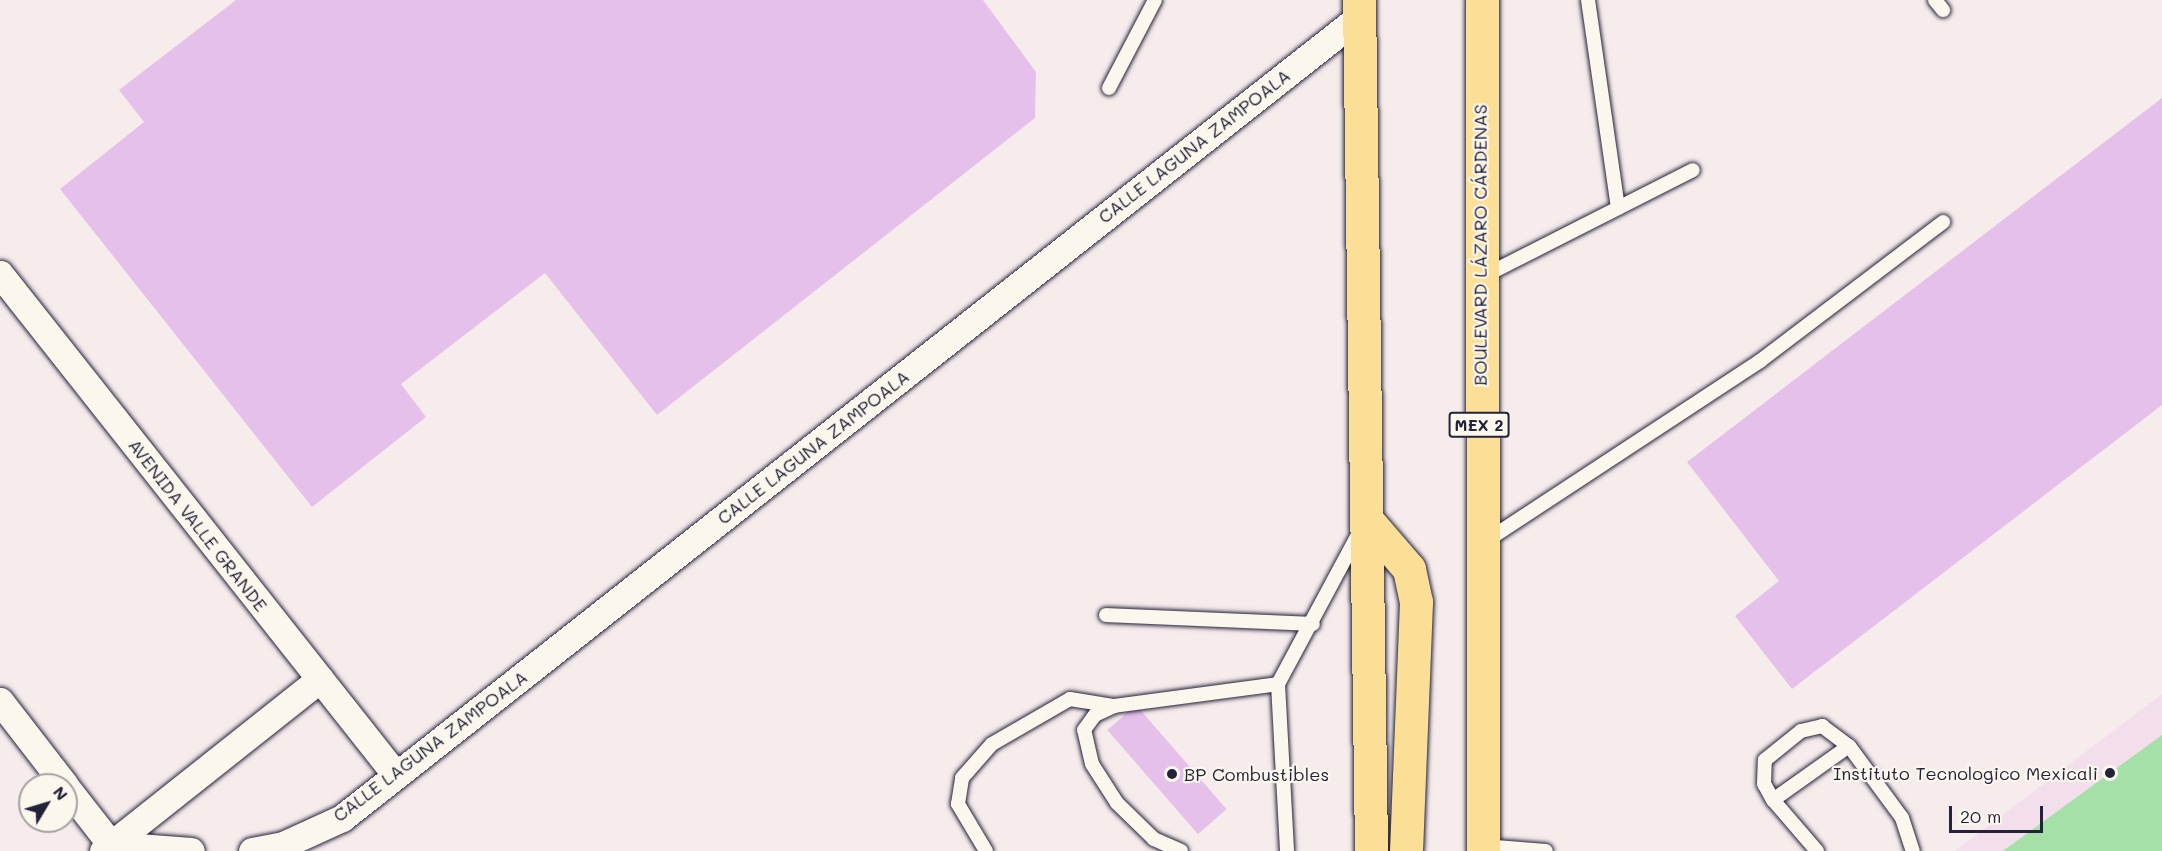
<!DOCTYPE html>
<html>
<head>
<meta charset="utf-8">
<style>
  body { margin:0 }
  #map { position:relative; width:2162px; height:851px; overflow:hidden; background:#f7ecec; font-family:Mali,sans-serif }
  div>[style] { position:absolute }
  .built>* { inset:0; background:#f2dfeb }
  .green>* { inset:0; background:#a4e0a7 }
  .building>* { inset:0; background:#e5c0ea; transform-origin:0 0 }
  .roads { filter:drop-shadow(0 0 2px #22223b) drop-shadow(0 0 2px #22223b) }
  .lane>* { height:14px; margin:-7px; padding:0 7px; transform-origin:7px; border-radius:7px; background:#fbf7ec }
  .street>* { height:27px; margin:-13.5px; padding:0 13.5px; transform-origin:13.5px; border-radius:13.5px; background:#fbf7ec }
  .primary>* { height:33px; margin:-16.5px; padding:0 16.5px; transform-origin:16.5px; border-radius:16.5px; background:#fbdf96 }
  .dots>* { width:16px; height:16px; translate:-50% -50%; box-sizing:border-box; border:3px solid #fbf7ec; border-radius:50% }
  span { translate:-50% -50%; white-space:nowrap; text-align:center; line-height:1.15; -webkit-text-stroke:4.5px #fbf7ec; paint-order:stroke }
  .shield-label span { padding:2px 4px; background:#fbf7ec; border:2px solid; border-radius:4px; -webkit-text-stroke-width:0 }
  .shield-label { font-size:16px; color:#22223b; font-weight:700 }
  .street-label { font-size:18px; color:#22223b }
  .poi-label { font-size:18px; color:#22223b }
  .right { translate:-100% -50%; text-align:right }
  .left { translate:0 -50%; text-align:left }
  .north { position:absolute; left:18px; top:773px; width:60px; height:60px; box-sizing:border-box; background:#fbf7ec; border:2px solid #a4a2a5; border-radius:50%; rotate:52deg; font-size:16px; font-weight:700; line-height:24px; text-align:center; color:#22223b }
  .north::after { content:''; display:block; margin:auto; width:21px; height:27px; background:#22223b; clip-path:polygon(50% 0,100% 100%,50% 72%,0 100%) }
  .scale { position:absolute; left:1949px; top:806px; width:94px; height:27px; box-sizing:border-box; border:3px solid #22223b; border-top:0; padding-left:8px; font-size:18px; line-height:21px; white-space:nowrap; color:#22223b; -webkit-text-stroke:4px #fbf7ec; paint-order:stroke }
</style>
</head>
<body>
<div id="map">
  <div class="built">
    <i style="clip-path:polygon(2162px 694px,2162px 851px,1955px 851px)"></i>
  </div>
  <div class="green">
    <i style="clip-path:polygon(2162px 735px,2162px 851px,2003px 851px)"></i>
  </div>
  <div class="building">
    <i style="clip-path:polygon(236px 0,983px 0,1036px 72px,1035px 118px,657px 415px,545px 273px,401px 384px,426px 417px,312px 507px,60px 189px,144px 122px,119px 90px)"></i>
    <i style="clip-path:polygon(2162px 98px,2162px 405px,1792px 689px,1735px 616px,1779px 581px,1687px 462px)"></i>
    <i style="left:1136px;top:705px;width:138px;height:38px;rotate:49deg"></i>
  </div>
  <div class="roads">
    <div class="lane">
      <i style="left:1588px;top:0;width:210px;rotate:81.8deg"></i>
      <i style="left:1935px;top:0;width:13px;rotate:51deg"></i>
      <i style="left:1109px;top:88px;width:99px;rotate:-62.4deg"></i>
      <i style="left:1484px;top:276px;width:234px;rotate:-26.9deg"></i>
      <i style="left:1486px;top:541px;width:328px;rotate:-33.3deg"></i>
      <i style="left:1760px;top:361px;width:230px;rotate:-37.2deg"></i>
      <i style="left:1106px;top:615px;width:207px;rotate:2.5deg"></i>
      <i style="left:1278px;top:684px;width:167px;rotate:86.9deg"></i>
      <i style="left:1773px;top:800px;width:18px;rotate:-119deg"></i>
      <i style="left:1764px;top:784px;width:24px;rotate:-88deg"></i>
      <i style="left:1765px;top:760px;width:46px;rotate:-38.9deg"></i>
      <i style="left:1801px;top:731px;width:22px;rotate:-13deg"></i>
      <i style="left:1822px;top:726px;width:34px;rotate:37deg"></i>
      <i style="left:1849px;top:746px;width:89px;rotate:53.6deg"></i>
      <i style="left:1902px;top:818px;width:35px;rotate:72deg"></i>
      <i style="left:1483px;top:846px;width:63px;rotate:4.5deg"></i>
      <i style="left:986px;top:851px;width:55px;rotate:-120.8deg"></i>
      <i style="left:958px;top:804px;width:26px;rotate:-81deg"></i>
      <i style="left:962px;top:778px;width:45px;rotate:-48.6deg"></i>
      <i style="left:992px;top:744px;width:90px;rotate:-30deg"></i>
      <i style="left:1070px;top:699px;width:45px;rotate:9deg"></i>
      <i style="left:1181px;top:851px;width:30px;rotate:-156deg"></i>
      <i style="left:1154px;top:839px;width:52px;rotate:-135.8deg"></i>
      <i style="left:1117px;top:803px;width:46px;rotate:-122.7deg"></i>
      <i style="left:1092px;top:764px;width:35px;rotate:-103deg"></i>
      <i style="left:1084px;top:730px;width:19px;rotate:-54deg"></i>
      <i style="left:1095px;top:715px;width:21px;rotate:-25deg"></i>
      <i style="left:1114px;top:706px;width:165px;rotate:-7.6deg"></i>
      <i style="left:1278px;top:684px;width:171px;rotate:-61.8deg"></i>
      <i style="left:1817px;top:851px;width:67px;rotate:-130.8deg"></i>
      <i style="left:1773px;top:800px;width:93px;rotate:-35.4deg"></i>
    </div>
    <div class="street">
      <i style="left:0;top:274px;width:639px;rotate:51.68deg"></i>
      <i style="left:0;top:701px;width:106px;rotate:52.3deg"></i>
      <i style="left:66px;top:787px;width:81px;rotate:52deg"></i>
      <i style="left:111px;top:845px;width:80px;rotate:4.3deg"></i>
      <i style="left:103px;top:851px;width:277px;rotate:-38.4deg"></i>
      <i style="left:252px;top:851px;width:32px;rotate:-11deg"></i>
      <i style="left:283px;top:845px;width:65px;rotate:-24.6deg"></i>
      <i style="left:342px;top:818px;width:1295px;rotate:-38.22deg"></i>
    </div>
    <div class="primary">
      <i style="left:1359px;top:0;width:851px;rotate:89.19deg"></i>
      <i style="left:1482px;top:0;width:851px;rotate:89.93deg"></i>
      <i style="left:1366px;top:519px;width:66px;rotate:49.3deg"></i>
      <i style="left:1409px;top:569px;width:34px;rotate:78deg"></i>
      <i style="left:1416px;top:602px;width:249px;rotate:92.3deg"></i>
    </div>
  </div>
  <div class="dots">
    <i style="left:2110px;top:773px;background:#22223b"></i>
    <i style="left:1172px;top:774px;background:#22223b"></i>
  </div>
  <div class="shield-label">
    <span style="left:1479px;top:425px">MEX 2</span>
  </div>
  <div class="street-label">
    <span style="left:1194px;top:146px;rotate:-38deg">CALLE LAGUNA ZAMPOALA</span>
    <span style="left:1480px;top:245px;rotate:-90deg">BOULEVARD LÁZARO CÁRDENAS</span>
    <span style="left:813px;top:447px;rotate:-38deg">CALLE LAGUNA ZAMPOALA</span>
    <span style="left:198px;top:525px;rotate:52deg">AVENIDA VALLE GRANDE</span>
    <span style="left:430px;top:746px;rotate:-37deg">CALLE LAGUNA ZAMPOALA</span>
  </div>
  <div class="poi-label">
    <span class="right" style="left:2098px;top:773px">Instituto Tecnologico Mexicali</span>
    <span class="left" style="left:1184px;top:774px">BP Combustibles</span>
  </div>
  <div class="north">N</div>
  <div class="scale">20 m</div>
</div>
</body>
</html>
